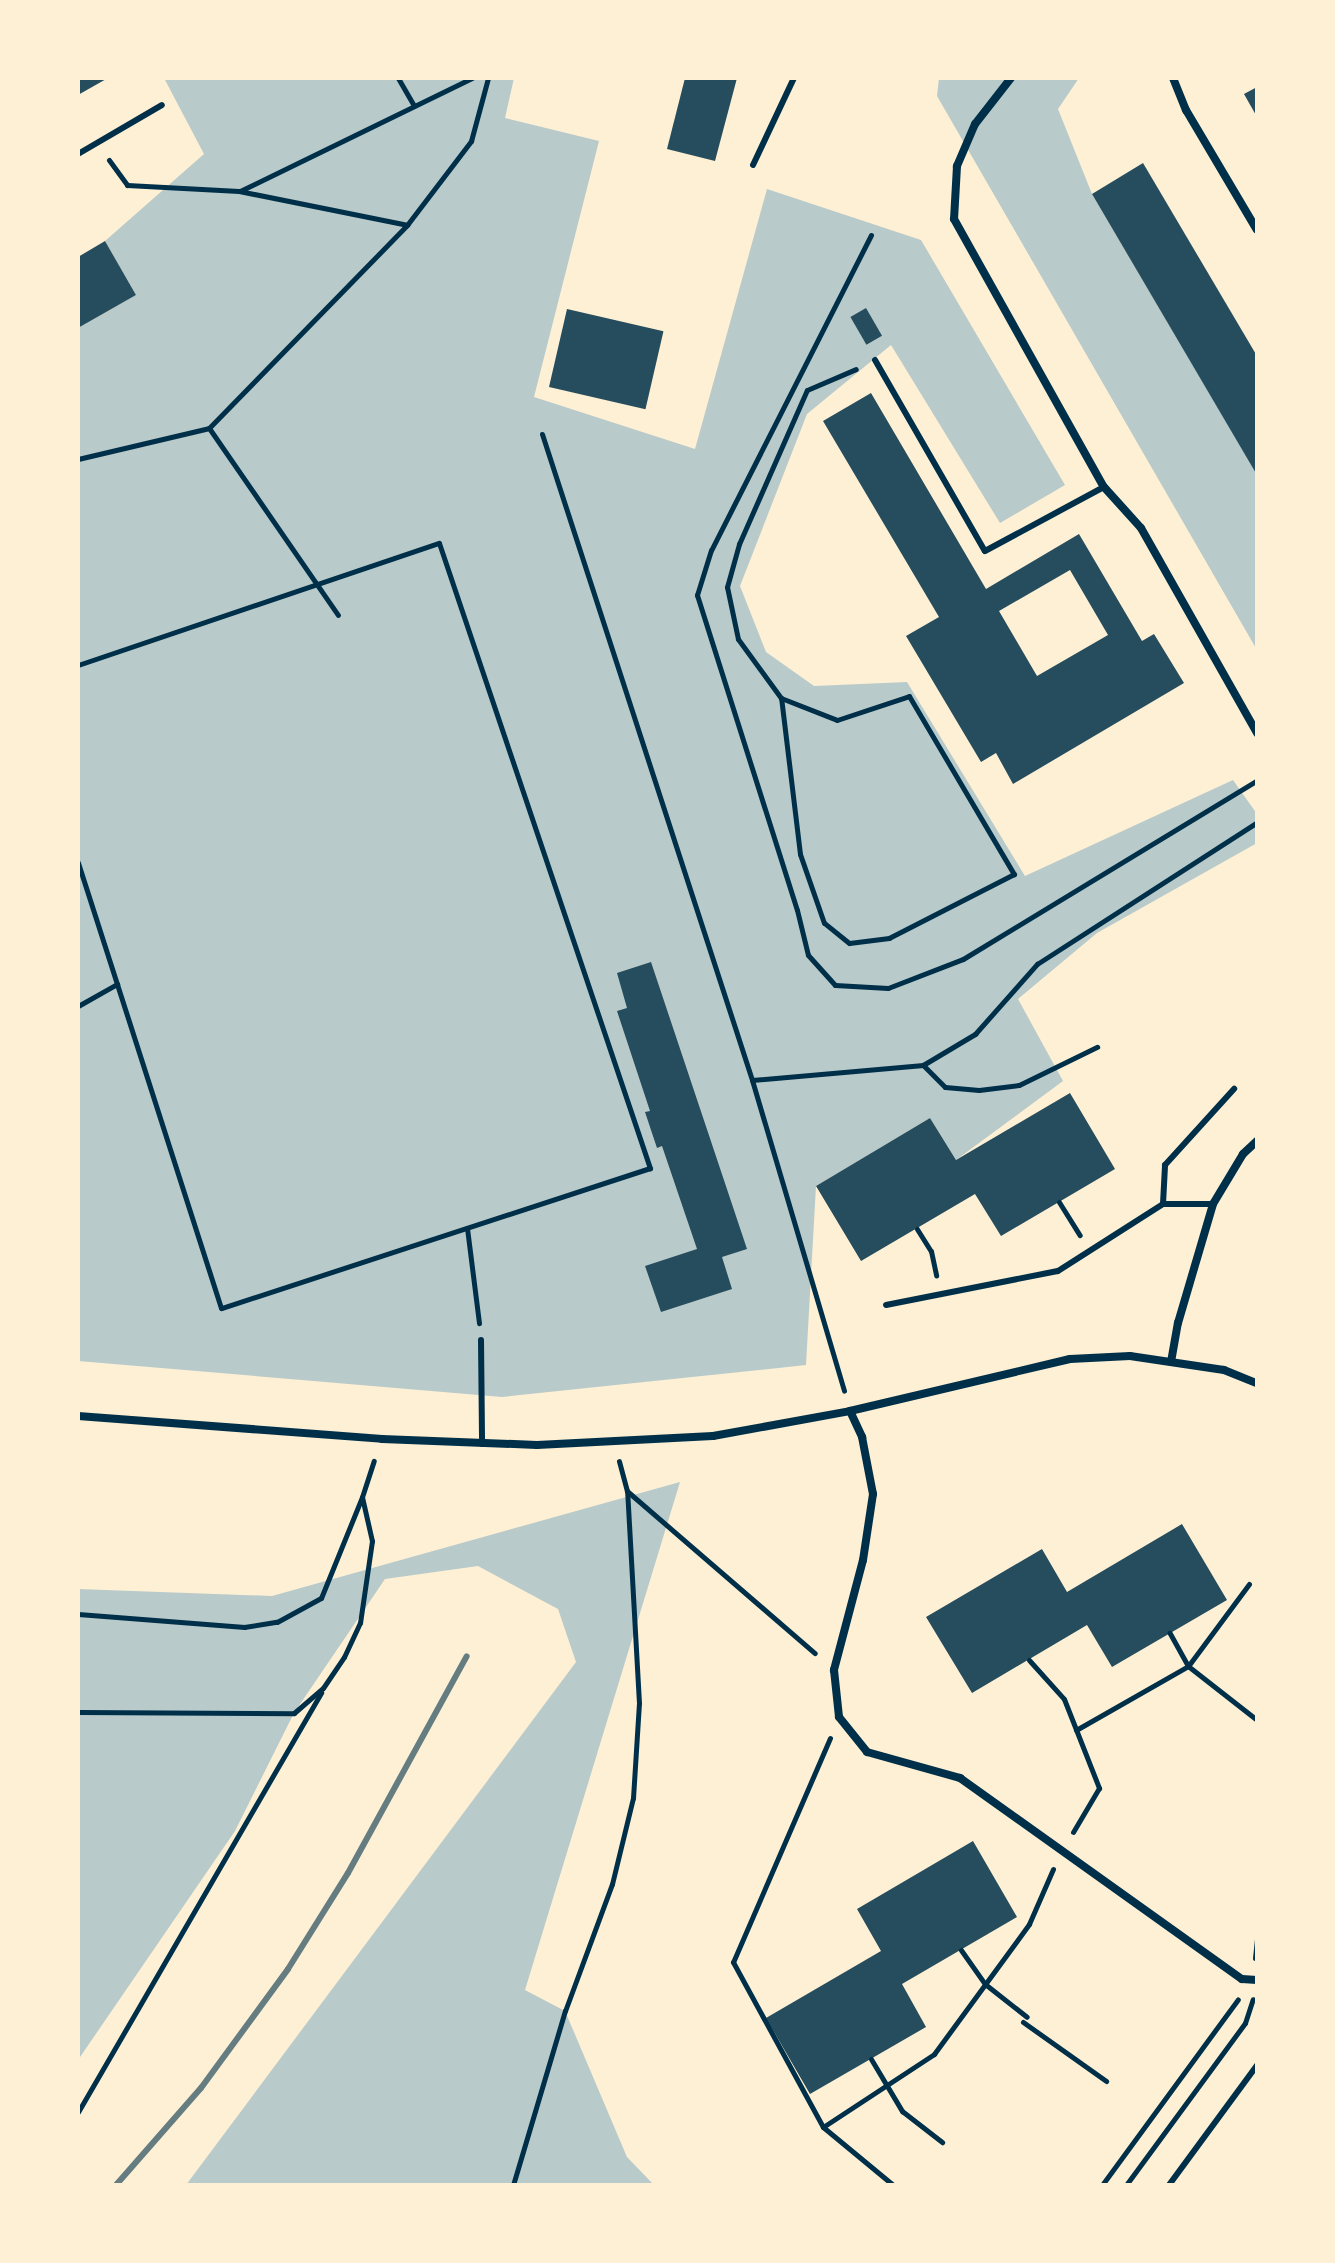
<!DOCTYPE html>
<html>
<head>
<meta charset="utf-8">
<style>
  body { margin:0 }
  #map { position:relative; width:1335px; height:2263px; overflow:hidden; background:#fdf0d5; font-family:"Sofia Sans Condensed",sans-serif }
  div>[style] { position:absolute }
  .green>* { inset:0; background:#b9caca }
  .building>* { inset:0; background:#264d5e; transform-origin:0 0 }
  .path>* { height:5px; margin:-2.5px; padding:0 2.5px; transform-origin:2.5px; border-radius:2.5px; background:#003049 }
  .service>* { height:6px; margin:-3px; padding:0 3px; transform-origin:3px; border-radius:3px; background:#003049 }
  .minor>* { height:8px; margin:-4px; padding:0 4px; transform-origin:4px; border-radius:4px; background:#003049 }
  .rail>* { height:6px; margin:-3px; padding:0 3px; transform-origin:3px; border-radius:3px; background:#657d81 }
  span { translate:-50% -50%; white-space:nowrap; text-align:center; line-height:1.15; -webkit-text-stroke:8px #fdf0d5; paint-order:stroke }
  .frame { position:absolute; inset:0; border:80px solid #fdf0d5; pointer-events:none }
</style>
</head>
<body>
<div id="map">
  <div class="green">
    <i style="clip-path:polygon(164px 78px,514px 78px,505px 118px,599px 141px,534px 397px,695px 449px,767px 189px,921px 240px,1065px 485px,1000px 523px,891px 345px,807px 414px,740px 586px,766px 652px,814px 686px,907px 682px,1025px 876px,1233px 780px,1257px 814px,1257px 843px,1097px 933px,1018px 999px,1063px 1081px,956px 1160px,930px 1118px,816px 1186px,806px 1365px,502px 1397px,78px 1361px,78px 328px,136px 295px,105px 241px,204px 154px)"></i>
    <i style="clip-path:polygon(939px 78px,1079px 78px,1058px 109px,1092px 194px,1257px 474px,1257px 650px,937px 96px)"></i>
    <i style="clip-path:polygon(680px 1482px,525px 1990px,565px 2011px,627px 2157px,654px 2185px,186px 2185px,576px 1662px,558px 1609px,478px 1566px,385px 1579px,294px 1713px,235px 1831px,78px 2060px,78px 1589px,272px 1596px)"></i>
  </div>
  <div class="building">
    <i style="clip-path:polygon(78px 78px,108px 78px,78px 95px)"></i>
    <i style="clip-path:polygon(685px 78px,737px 78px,715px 161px,667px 149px)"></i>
    <i style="clip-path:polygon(1257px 87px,1257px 117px,1244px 94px)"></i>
    <i style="clip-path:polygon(1143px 163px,1257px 356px,1257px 475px,1092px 194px)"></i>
    <i style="clip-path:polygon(105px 241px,136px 295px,78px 328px,78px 257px)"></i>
    <i style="left:866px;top:308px;width:32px;height:18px;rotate:60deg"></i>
    <i style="left:567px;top:309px;width:99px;height:80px;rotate:13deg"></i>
    <i style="clip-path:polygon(evenodd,871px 393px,986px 589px,1079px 534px,1142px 641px,1154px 634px,1184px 683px,1013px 784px,996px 753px,981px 762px,906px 636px,939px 617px,823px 421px,871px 393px,1070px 570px,1108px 635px,1037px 676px,999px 611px,1070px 570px)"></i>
    <i style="clip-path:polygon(651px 962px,747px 1249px,722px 1257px,732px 1289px,661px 1312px,645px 1266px,697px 1249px,662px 1146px,657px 1148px,645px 1112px,650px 1111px,617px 1011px,627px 1008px,617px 973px)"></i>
    <i style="clip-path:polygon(1070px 1093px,1115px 1169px,1001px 1236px,975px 1194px,861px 1261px,816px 1186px,930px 1118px,956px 1160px)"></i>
    <i style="clip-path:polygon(1182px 1524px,1227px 1600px,1112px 1667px,1087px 1625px,972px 1693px,926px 1617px,1042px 1549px,1067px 1592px)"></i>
    <i style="clip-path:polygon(973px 1841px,1017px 1917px,902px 1984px,926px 2027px,810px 2094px,766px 2018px,881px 1951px,857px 1909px)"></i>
  </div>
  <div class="path">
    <i style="left:398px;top:78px;width:32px;rotate:60deg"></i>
    <i style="left:109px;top:160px;width:31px;rotate:54deg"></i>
    <i style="left:127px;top:185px;width:112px;rotate:3.1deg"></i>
    <i style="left:239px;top:191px;width:171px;rotate:11.4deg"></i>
    <i style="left:240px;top:191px;width:258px;rotate:-26deg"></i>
    <i style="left:871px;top:235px;width:353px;rotate:116.9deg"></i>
    <i style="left:711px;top:550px;width:47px;rotate:107.3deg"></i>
    <i style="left:697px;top:595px;width:330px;rotate:72.4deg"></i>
    <i style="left:797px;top:910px;width:46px;rotate:76.3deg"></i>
    <i style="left:808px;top:955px;width:40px;rotate:48deg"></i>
    <i style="left:835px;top:985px;width:53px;rotate:3.2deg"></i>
    <i style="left:888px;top:988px;width:80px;rotate:-21.1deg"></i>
    <i style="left:963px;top:959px;width:344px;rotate:-31.3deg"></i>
    <i style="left:209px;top:428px;width:227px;rotate:55.4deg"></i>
    <i style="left:542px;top:434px;width:679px;rotate:71.99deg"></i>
    <i style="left:752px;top:1080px;width:324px;rotate:73.5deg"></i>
    <i style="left:78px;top:459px;width:135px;rotate:-13.3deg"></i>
    <i style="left:209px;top:428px;width:284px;rotate:-45.7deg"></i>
    <i style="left:407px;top:225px;width:106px;rotate:-52.7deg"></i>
    <i style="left:471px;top:141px;width:65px;rotate:-74.9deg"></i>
    <i style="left:78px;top:665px;width:381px;rotate:-18.7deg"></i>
    <i style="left:439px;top:543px;width:660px;rotate:71.35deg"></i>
    <i style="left:650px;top:1168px;width:451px;rotate:161.9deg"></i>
    <i style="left:221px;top:1308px;width:468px;rotate:-107.8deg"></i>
    <i style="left:781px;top:698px;width:60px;rotate:21.4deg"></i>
    <i style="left:837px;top:720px;width:76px;rotate:-18.4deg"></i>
    <i style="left:909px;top:696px;width:207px;rotate:59.5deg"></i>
    <i style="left:1014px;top:874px;width:140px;rotate:152.9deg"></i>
    <i style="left:889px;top:938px;width:40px;rotate:172.9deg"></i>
    <i style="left:849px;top:943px;width:32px;rotate:-141deg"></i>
    <i style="left:824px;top:923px;width:73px;rotate:-109.2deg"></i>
    <i style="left:800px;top:854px;width:157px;rotate:-96.9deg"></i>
    <i style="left:781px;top:698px;width:73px;rotate:-126.1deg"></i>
    <i style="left:738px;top:639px;width:53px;rotate:-101.9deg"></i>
    <i style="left:727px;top:587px;width:45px;rotate:-74.4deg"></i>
    <i style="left:739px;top:544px;width:168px;rotate:-66.2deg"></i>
    <i style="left:807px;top:390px;width:53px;rotate:-23.2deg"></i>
    <i style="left:78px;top:1006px;width:45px;rotate:-29.4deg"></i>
    <i style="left:923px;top:1065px;width:31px;rotate:45deg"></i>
    <i style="left:945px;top:1087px;width:34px;rotate:5deg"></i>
    <i style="left:979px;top:1090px;width:40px;rotate:-7.1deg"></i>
    <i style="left:1019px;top:1085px;width:87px;rotate:-26deg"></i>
    <i style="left:752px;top:1080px;width:172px;rotate:-5deg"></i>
    <i style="left:923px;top:1065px;width:61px;rotate:-30.8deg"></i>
    <i style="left:975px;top:1034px;width:94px;rotate:-48.5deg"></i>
    <i style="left:1037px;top:964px;width:262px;rotate:-32.8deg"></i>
    <i style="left:1059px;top:1202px;width:39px;rotate:58deg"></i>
    <i style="left:467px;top:1228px;width:96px;rotate:82.8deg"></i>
    <i style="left:917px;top:1229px;width:26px;rotate:58deg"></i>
    <i style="left:931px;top:1251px;width:25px;rotate:78deg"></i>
    <i style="left:627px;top:1491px;width:248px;rotate:40.8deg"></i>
    <i style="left:1249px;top:1584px;width:102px;rotate:126.6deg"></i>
    <i style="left:1188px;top:1666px;width:88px;rotate:38deg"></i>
    <i style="left:78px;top:1614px;width:167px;rotate:4.5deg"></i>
    <i style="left:244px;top:1627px;width:33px;rotate:-9deg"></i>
    <i style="left:277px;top:1622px;width:50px;rotate:-28.6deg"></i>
    <i style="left:321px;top:1598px;width:109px;rotate:-67.9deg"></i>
    <i style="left:1029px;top:1660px;width:52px;rotate:48.1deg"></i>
    <i style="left:1064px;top:1699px;width:96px;rotate:68.5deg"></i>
    <i style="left:1099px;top:1788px;width:51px;rotate:120.6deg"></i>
    <i style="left:78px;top:1712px;width:216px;rotate:0.3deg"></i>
    <i style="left:294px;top:1713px;width:38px;rotate:-41deg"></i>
    <i style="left:323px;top:1688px;width:37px;rotate:-56deg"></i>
    <i style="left:344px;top:1657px;width:38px;rotate:-65deg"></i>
    <i style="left:360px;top:1623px;width:83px;rotate:-81.7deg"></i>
    <i style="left:372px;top:1541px;width:45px;rotate:-102.8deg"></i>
    <i style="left:362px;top:1497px;width:38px;rotate:-72deg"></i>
    <i style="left:1076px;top:1730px;width:129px;rotate:-29.7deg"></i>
    <i style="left:1188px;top:1666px;width:38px;rotate:-119deg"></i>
    <i style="left:830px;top:1738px;width:244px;rotate:113.4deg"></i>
    <i style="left:733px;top:1962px;width:188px;rotate:61.4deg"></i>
    <i style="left:823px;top:2127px;width:133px;rotate:-33.3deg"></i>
    <i style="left:934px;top:2054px;width:161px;rotate:-53.8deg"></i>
    <i style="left:1029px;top:1924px;width:60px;rotate:-66.4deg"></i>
    <i style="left:961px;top:1950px;width:42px;rotate:54.8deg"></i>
    <i style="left:985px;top:1984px;width:53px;rotate:38.2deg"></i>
    <i style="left:1255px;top:1958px;width:20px;rotate:-84deg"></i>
    <i style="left:1023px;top:2022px;width:102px;rotate:35.4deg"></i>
    <i style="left:871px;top:2059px;width:61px;rotate:59.2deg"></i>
    <i style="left:902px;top:2111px;width:51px;rotate:37.8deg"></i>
    <i style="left:78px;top:2112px;width:485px;rotate:-59.9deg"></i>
    <i style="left:823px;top:2127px;width:91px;rotate:39.6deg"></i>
    <i style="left:513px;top:2185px;width:182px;rotate:-73.4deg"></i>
    <i style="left:565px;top:2011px;width:135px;rotate:-69.7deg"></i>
    <i style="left:612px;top:1884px;width:89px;rotate:-76.3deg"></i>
    <i style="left:633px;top:1798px;width:95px;rotate:-86.4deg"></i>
    <i style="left:639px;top:1703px;width:212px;rotate:-93.2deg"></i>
    <i style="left:627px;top:1491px;width:31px;rotate:-105deg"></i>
    <i style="left:1102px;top:2185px;width:230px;rotate:-53.8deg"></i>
    <i style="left:1126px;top:2185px;width:201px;rotate:-53.7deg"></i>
    <i style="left:1245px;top:2023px;width:25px;rotate:-72deg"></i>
  </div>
  <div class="service">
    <i style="left:78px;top:154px;width:97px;rotate:-30.3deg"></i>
    <i style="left:753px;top:165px;width:96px;rotate:-64.8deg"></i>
    <i style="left:875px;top:360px;width:220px;rotate:60.1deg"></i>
    <i style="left:985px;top:551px;width:135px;rotate:-28.3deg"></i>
    <i style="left:1163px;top:1204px;width:39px;rotate:-87deg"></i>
    <i style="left:1165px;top:1165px;width:103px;rotate:-47.8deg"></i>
    <i style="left:886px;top:1305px;width:175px;rotate:-11.2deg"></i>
    <i style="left:1058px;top:1271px;width:125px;rotate:-32.5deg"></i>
    <i style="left:1163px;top:1204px;width:50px"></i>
    <i style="left:481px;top:1340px;width:104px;rotate:89.4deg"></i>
    <i style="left:1169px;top:2185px;width:149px;rotate:-53.7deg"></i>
  </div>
  <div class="minor">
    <i style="left:1011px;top:78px;width:58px;rotate:128deg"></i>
    <i style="left:975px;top:124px;width:46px;rotate:113.2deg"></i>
    <i style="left:957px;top:166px;width:53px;rotate:93.2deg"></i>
    <i style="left:954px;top:219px;width:307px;rotate:60.8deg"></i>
    <i style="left:1104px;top:487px;width:55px;rotate:47.9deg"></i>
    <i style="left:1141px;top:528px;width:236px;rotate:60.5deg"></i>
    <i style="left:1173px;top:78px;width:35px;rotate:68deg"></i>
    <i style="left:1186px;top:110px;width:139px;rotate:59.4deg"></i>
    <i style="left:1171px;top:1362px;width:40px;rotate:-80deg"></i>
    <i style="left:1178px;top:1323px;width:124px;rotate:-73.6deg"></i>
    <i style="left:1213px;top:1204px;width:58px;rotate:-59deg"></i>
    <i style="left:1243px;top:1154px;width:19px;rotate:-43deg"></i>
    <i style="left:850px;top:1411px;width:29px;rotate:65deg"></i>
    <i style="left:862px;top:1437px;width:58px;rotate:79.1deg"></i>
    <i style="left:873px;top:1494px;width:67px;rotate:98.6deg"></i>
    <i style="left:863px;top:1560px;width:114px;rotate:104.8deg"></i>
    <i style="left:834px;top:1670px;width:47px;rotate:83.9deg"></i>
    <i style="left:839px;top:1717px;width:45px;rotate:51.3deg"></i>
    <i style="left:867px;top:1752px;width:97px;rotate:15.6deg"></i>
    <i style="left:960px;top:1778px;width:346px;rotate:35.5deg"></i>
    <i style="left:1242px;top:1979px;width:15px;rotate:4deg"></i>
    <i style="left:78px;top:1416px;width:305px;rotate:4.3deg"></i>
    <i style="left:382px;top:1439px;width:155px;rotate:2.2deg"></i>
    <i style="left:537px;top:1445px;width:176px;rotate:-2.9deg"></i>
    <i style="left:713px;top:1436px;width:139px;rotate:-10.3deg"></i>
    <i style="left:850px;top:1411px;width:226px;rotate:-13.3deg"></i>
    <i style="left:1070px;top:1359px;width:60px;rotate:-2.9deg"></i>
    <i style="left:1130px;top:1356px;width:95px;rotate:8.5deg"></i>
    <i style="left:1224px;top:1370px;width:35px;rotate:22deg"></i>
  </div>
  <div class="rail">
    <i style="left:116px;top:2185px;width:129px;rotate:-48.8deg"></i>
    <i style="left:201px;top:2088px;width:147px;rotate:-53.8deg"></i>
    <i style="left:288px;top:1969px;width:113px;rotate:-58deg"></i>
    <i style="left:348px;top:1873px;width:247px;rotate:-61.3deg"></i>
  </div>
  <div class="frame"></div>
</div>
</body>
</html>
